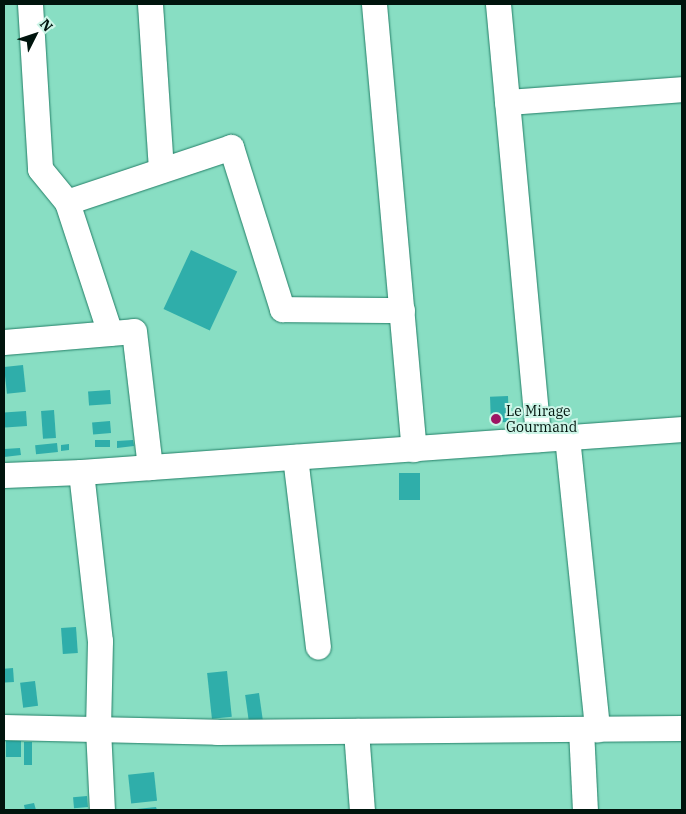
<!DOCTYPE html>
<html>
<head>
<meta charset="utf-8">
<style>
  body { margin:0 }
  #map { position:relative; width:686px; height:814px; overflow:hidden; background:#88dec3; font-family:"IBM Plex Serif",serif }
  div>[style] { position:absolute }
  .building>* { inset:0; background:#2faeaa; transform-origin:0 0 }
  .roads { filter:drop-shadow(0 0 1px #237f67) drop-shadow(0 0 1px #237f67) }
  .minor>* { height:25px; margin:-12.5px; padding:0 12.5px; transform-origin:12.5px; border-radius:12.5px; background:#fff }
  .dots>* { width:14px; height:14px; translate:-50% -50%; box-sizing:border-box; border:2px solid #ccf5e7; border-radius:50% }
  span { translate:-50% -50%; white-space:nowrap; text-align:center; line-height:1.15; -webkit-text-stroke:4px #ccf5e7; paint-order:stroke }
  .poi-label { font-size:14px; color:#00140d }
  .left { translate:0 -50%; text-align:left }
  .frame { position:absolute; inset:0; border:5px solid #00140d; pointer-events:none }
  .north { position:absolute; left:10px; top:10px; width:50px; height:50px; -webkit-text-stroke:4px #ccf5e7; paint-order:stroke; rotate:49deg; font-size:14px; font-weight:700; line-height:20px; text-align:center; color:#00140d }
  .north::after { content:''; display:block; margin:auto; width:18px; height:22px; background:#00140d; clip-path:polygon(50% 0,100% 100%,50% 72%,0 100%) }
</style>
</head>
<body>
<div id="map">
  <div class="building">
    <i style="left:191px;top:250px;width:51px;height:65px;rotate:25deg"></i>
    <i style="left:23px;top:365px;width:27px;height:19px;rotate:84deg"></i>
    <i style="left:110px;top:390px;width:14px;height:22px;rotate:86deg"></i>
    <i style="left:508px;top:396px;width:26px;height:18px;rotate:88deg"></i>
    <i style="left:54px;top:410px;width:28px;height:13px;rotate:86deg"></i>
    <i style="left:26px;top:411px;width:15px;height:22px;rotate:86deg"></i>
    <i style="left:110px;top:421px;width:12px;height:18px;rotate:85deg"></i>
    <i style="left:110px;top:440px;width:7px;height:15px;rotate:90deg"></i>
    <i style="clip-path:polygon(133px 440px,134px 446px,117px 448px,117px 441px)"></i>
    <i style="left:57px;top:443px;width:9px;height:22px;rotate:84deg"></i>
    <i style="clip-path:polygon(69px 444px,69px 450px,61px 451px,61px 445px)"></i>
    <i style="clip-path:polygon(20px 448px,21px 455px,4px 457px,4px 449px)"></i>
    <i style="left:399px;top:473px;width:21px;height:27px"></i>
    <i style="left:76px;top:627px;width:26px;height:15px;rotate:86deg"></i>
    <i style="left:13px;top:668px;width:14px;height:9px;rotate:86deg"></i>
    <i style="left:227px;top:671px;width:46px;height:20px;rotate:84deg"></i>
    <i style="left:35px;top:681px;width:25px;height:15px;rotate:83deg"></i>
    <i style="left:259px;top:693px;width:28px;height:14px;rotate:82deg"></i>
    <i style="left:6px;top:741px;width:15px;height:16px"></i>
    <i style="left:24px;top:742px;width:8px;height:23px"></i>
    <i style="left:154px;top:772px;width:29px;height:26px;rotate:84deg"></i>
    <i style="left:87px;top:796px;width:11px;height:14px;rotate:85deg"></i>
    <i style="clip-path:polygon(34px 803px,36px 810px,25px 810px,24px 805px)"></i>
    <i style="clip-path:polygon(156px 807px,157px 810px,137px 810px,137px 809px)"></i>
  </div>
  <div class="roads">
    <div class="minor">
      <i style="left:30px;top:4px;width:165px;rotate:86.5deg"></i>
      <i style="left:40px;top:169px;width:43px;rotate:50.7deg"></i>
      <i style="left:150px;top:4px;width:166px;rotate:86.2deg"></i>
      <i style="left:374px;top:4px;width:447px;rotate:84.9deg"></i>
      <i style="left:498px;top:4px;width:437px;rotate:84.7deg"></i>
      <i style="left:507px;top:102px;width:175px;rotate:-4.2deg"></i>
      <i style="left:110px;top:333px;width:138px;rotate:-108.2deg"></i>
      <i style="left:67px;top:202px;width:173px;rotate:-18.5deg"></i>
      <i style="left:231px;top:147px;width:170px;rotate:72.5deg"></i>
      <i style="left:282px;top:309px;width:120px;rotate:0.5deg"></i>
      <i style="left:4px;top:342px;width:130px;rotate:-4.8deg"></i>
      <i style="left:134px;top:331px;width:137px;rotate:83.3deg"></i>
      <i style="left:567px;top:437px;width:294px;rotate:84.1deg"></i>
      <i style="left:295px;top:457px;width:191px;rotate:83.1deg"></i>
      <i style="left:81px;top:472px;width:170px;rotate:83.6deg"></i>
      <i style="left:100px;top:641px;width:88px;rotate:91.3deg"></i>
      <i style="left:98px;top:729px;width:81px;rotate:87.2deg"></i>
      <i style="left:4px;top:475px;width:77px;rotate:-2.2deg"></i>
      <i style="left:81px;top:472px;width:603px;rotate:-4.09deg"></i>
      <i style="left:4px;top:727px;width:213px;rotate:1.3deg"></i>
      <i style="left:217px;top:732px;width:465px;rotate:-0.5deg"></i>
      <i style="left:581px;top:729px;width:81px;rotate:87.2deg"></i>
      <i style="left:356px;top:731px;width:79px;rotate:85.7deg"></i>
    </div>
  </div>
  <div class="dots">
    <i style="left:496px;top:419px;background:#9d1564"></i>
  </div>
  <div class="poi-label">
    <span class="left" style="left:506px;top:419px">Le Mirage<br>Gourmand</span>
  </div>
  <div class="frame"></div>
  <div class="north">N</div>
</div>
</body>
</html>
